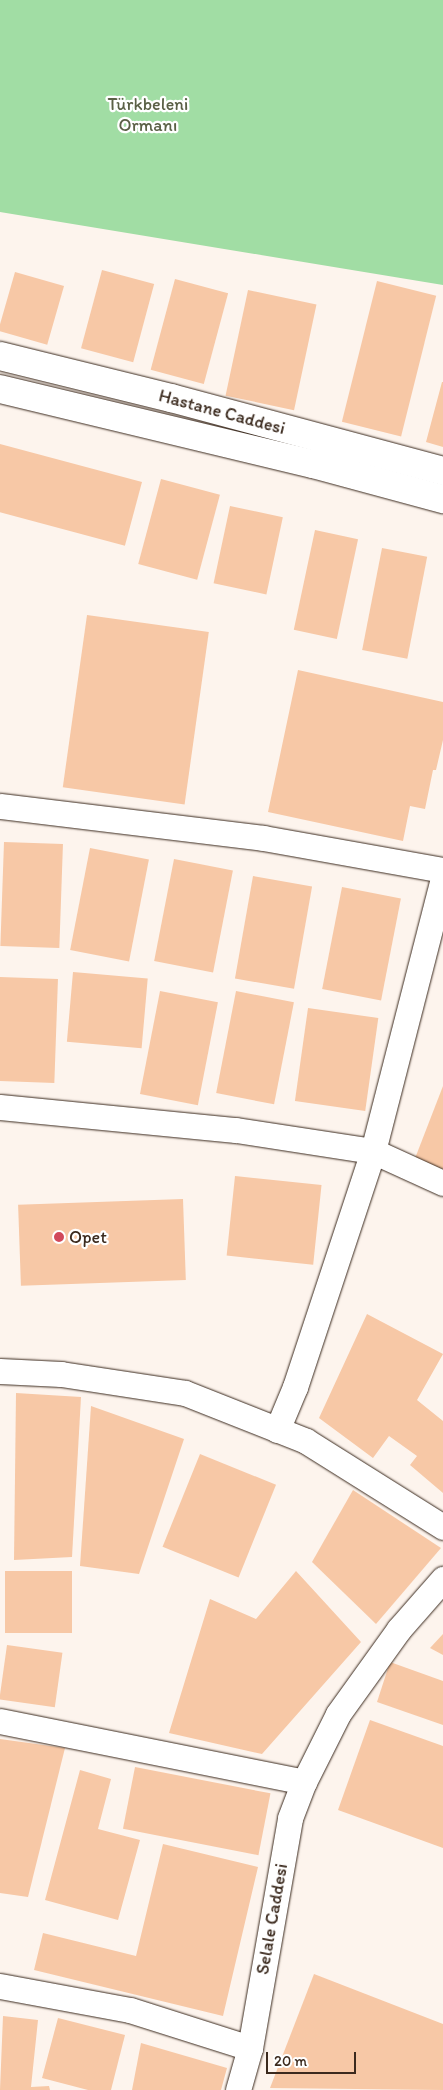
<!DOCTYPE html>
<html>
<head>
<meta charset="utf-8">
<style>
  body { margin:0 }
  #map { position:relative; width:443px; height:2090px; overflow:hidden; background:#fdf4ed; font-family:Itim,sans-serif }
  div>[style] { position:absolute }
  .green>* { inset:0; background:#a1dda4 }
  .building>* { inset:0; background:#f7c8a6; transform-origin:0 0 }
  .roads { filter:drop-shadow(0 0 1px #3b2a1e) drop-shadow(0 0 1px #3b2a1e) }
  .minor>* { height:25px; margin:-12.5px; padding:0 12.5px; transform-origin:12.5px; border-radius:12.5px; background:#fff }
  .secondary>* { height:28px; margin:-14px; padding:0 14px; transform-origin:14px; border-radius:14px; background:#fff }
  .dots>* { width:14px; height:14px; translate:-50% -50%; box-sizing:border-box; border:2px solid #fff; border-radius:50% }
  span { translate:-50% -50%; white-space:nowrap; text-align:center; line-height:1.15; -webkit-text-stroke:4.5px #fff; paint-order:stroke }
  .park-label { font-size:18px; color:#5a6046 }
  .street-label { font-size:18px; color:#3b2a1e }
  .poi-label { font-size:18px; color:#3b2a1e }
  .left { translate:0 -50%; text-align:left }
  .scale { position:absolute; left:266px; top:2052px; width:90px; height:22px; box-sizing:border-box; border:2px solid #3b2a1e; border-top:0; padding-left:6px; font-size:15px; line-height:18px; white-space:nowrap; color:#3b2a1e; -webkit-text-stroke:4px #fff; paint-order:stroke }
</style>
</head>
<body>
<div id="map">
  <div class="green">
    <i style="clip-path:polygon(0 0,443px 0,443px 285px,0 212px)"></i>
  </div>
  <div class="building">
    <i style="left:102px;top:270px;width:54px;height:81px;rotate:15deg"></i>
    <i style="left:15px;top:272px;width:51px;height:61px;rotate:16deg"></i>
    <i style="left:175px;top:279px;width:55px;height:94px;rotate:15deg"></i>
    <i style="left:377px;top:281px;width:61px;height:145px;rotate:14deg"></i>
    <i style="left:248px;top:290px;width:70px;height:108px;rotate:12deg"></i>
    <i style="clip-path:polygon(442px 382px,443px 382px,443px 447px,426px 442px)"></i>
    <i style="left:0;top:444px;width:147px;height:66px;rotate:15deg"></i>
    <i style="left:161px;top:479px;width:61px;height:88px;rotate:15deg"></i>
    <i style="left:230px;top:506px;width:54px;height:79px;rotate:12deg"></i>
    <i style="left:315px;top:530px;width:44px;height:102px;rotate:12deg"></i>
    <i style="left:382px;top:548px;width:46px;height:104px;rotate:11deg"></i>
    <i style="left:87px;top:615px;width:123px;height:174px;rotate:8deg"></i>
    <i style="clip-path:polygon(298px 670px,443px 702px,443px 740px,436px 770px,433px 770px,425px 809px,410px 806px,403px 841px,268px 812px)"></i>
    <i style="left:4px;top:842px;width:59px;height:104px;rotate:2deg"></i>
    <i style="left:90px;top:848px;width:60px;height:104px;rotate:11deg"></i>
    <i style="left:174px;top:859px;width:60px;height:104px;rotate:11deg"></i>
    <i style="left:253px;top:876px;width:60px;height:104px;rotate:10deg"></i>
    <i style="left:342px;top:887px;width:60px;height:104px;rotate:11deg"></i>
    <i style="left:73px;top:972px;width:75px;height:70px;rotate:5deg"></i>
    <i style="left:0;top:977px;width:58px;height:104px;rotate:2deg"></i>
    <i style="left:160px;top:991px;width:59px;height:105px;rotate:11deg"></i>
    <i style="left:236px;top:991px;width:59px;height:104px;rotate:11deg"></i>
    <i style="left:308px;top:1008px;width:71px;height:94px;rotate:8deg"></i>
    <i style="clip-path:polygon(443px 1086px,443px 1169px,414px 1161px)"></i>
    <i style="left:235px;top:1176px;width:87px;height:80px;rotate:6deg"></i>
    <i style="left:183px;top:1199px;width:81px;height:165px;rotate:88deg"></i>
    <i style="clip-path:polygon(367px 1314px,443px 1354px,417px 1400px,443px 1421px,443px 1493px,410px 1465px,417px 1456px,389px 1436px,373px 1458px,319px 1418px)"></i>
    <i style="clip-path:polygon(16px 1393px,81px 1397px,72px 1557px,14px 1560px)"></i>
    <i style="clip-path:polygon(91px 1406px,184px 1439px,139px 1574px,80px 1566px)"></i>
    <i style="left:200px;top:1454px;width:82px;height:100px;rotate:22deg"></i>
    <i style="clip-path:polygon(353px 1490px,441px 1548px,376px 1624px,312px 1562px)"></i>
    <i style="left:5px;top:1571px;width:67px;height:62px"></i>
    <i style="clip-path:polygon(296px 1571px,361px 1642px,262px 1754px,169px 1733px,210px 1599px,256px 1619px)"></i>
    <i style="clip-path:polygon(443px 1634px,443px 1655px,430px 1648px)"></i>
    <i style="left:7px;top:1645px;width:56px;height:55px;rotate:8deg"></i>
    <i style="clip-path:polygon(390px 1662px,443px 1681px,443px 1725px,377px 1702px)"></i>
    <i style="clip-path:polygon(370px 1720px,443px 1746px,443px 1848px,338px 1810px)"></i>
    <i style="clip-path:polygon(0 1739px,65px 1748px,28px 1897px,0 1893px)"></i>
    <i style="left:135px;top:1767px;width:138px;height:63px;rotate:11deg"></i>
    <i style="clip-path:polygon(80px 1770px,111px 1779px,98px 1829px,140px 1840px,118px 1920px,45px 1900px)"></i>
    <i style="clip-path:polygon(163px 1844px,258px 1867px,223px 2016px,34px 1970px,43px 1933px,136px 1956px)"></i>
    <i style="clip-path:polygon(314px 1974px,443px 2024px,443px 2090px,270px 2088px)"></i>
    <i style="clip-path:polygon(3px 2016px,38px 2020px,31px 2087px,49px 2086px,50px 2090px,0 2090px)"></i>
    <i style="clip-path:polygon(58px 2018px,125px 2035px,111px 2090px,88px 2090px,42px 2078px)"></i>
    <i style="clip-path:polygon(141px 2043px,227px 2068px,221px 2090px,132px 2090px)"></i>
  </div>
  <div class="roads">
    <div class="minor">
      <i style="left:0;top:806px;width:265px;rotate:6.9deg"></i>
      <i style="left:263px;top:838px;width:183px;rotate:10.1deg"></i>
      <i style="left:0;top:1107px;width:237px;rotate:5.6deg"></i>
      <i style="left:236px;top:1130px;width:139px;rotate:8.7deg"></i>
      <i style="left:373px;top:1151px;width:77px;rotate:24.6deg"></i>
      <i style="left:0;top:1371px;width:61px;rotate:2.8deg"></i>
      <i style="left:61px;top:1374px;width:125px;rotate:8.7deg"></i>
      <i style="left:185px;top:1393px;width:130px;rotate:21.6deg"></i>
      <i style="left:306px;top:1441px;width:162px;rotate:32.1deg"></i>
      <i style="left:277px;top:1430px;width:47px;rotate:-67.3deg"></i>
      <i style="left:295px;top:1387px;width:249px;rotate:-71.7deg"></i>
      <i style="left:373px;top:1151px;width:281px;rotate:-75.6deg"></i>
      <i style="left:0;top:1721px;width:310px;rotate:11.3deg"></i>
      <i style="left:0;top:1986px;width:132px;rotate:10.5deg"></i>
      <i style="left:130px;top:2010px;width:126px;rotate:17.6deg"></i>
      <i style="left:238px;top:2090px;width:44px;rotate:-74.1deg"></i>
      <i style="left:250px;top:2048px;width:233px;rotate:-80.1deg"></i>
      <i style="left:290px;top:1818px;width:39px;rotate:-69deg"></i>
      <i style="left:304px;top:1782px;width:76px;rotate:-63.4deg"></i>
      <i style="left:338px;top:1714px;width:105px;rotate:-54.3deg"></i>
      <i style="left:399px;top:1629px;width:67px;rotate:-48.7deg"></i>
    </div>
    <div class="secondary">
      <i style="left:0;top:356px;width:176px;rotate:13.8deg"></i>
      <i style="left:171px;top:398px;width:282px;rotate:15deg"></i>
      <i style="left:0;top:389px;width:322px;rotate:13.5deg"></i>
      <i style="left:313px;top:464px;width:135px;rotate:15.1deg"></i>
    </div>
  </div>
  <div class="dots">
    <i style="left:59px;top:1237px;background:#d1495b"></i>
  </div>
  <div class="park-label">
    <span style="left:148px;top:115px">Türkbeleni<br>Ormanı</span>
  </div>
  <div class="street-label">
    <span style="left:222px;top:412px;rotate:15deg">Hastane Caddesi</span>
    <span style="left:272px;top:1919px;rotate:-80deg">Selale Caddesi</span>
  </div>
  <div class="poi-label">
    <span class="left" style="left:69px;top:1237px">Opet</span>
  </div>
  <div class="scale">20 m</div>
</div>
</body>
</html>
